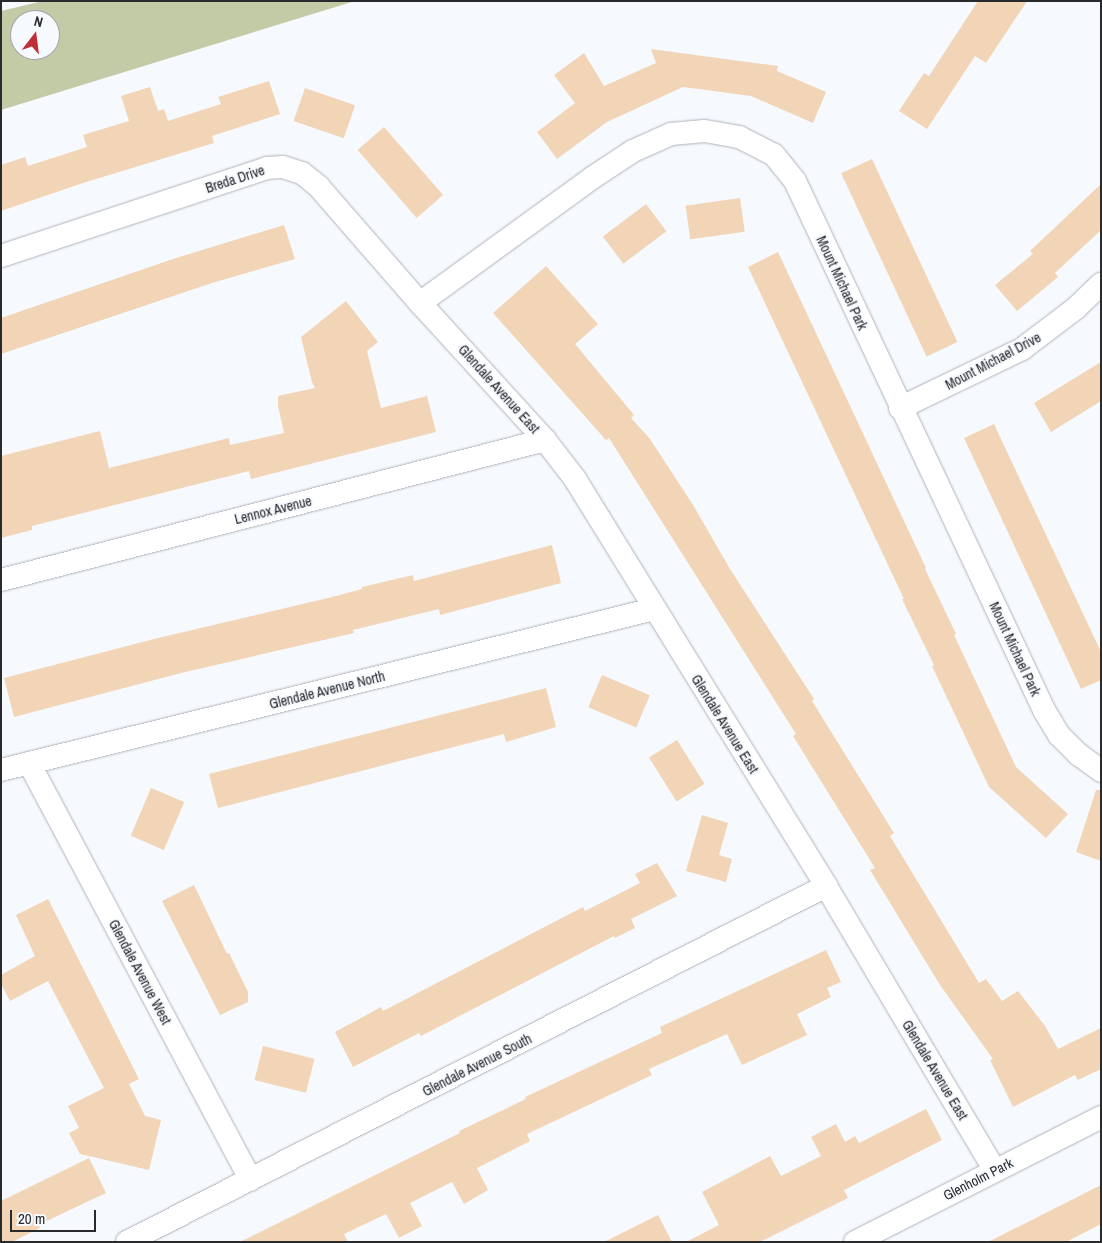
<!DOCTYPE html>
<html>
<head>
<meta charset="utf-8">
<style>
  body { margin:0 }
  #map { position:relative; width:1102px; height:1243px; overflow:hidden; background:#f6f9fe; font-family:"Archivo Narrow",sans-serif }
  div>[style] { position:absolute }
  .forest>* { inset:0; background:#c2cba6 }
  .building>* { inset:0; background:#f1d5b6; transform-origin:0 0 }
  .roads { filter:drop-shadow(0 0 1px #afb3bb) drop-shadow(0 0 1px #afb3bb) }
  .street>* { height:22px; margin:-11px; padding:0 11px; transform-origin:11px; border-radius:11px; background:#fff }
  span { translate:-50% -50%; white-space:nowrap; text-align:center; line-height:1.15; -webkit-text-stroke:4px #f6f9fe; paint-order:stroke }
  .street-label { font-size:14px; color:#282a2c }
  .frame { position:absolute; inset:0; border:2px solid #282a2c; pointer-events:none }
  .north { position:absolute; left:10px; top:10px; width:50px; height:50px; box-sizing:border-box; background:#f6f9fe; border:1px solid #a4a6aa; border-radius:50%; rotate:15deg; font-size:14px; font-weight:700; line-height:20px; text-align:center; color:#282a2c }
  .north::after { content:''; display:block; margin:auto; width:18px; height:22px; background:#bf2f36; clip-path:polygon(50% 0,100% 100%,50% 72%,0 100%) }
  .scale { position:absolute; left:10px; top:1210px; width:86px; height:22px; box-sizing:border-box; border:2px solid #282a2c; border-top:0; padding-left:6px; font-size:15px; line-height:18px; white-space:nowrap; color:#282a2c; -webkit-text-stroke:4px #f6f9fe; paint-order:stroke }
</style>
</head>
<body>
<div id="map">
  <div class="forest">
    <i style="clip-path:polygon(evenodd,43px 1px,355px 1px,1px 110px,1px 11px,43px 1px,20px 20px,50px 20px,50px 50px,20px 50px,20px 20px)"></i>
  </div>
  <div class="building">
    <i style="clip-path:polygon(978px 1px,1027px 1px,986px 63px,975px 56px,927px 129px,899px 111px,924px 73px,929px 76px)"></i>
    <i style="clip-path:polygon(651px 49px,778px 66px,777px 71px,826px 92px,813px 123px,751px 96px,683px 87px,607px 122px,557px 159px,537px 132px,575px 103px,554px 75px,584px 53px,604px 86px,656px 63px)"></i>
    <i style="clip-path:polygon(269px 81px,280px 114px,212px 136px,214px 143px,83px 183px,1px 211px,1px 165px,25px 157px,28px 166px,87px 147px,83px 135px,129px 121px,121px 96px,150px 87px,158px 111px,164px 109px,168px 121px,221px 104px,218px 97px)"></i>
    <i style="left:305px;top:88px;width:53px;height:35px;rotate:19deg"></i>
    <i style="left:384px;top:127px;width:90px;height:35px;rotate:49deg"></i>
    <i style="left:872px;top:159px;width:202px;height:34px;rotate:65deg"></i>
    <i style="clip-path:polygon(1101px 184px,1101px 230px,1055px 273px,1058px 277px,1017px 311px,995px 285px,1033px 254px,1030px 251px)"></i>
    <i style="left:740px;top:198px;width:34px;height:55px;rotate:82deg"></i>
    <i style="left:646px;top:204px;width:34px;height:54px;rotate:53deg"></i>
    <i style="clip-path:polygon(284px 225px,295px 259px,212px 283px,1px 354px,1px 318px,176px 258px)"></i>
    <i style="clip-path:polygon(778px 252px,926px 568px,925px 569px,956px 634px,954px 635px,1016px 767px,1068px 814px,1046px 838px,989px 787px,932px 666px,934px 665px,902px 599px,904px 599px,748px 267px)"></i>
    <i style="clip-path:polygon(546px 266px,598px 324px,575px 344px,634px 415px,631px 418px,650px 439px,693px 505px,730px 569px,814px 699px,812px 701px,894px 833px,890px 836px,979px 983px,986px 979px,1002px 1001px,1018px 991px,1045px 1026px,1058px 1049px,1101px 1028px,1101px 1069px,1078px 1080px,1075px 1075px,1013px 1107px,990px 1060px,993px 1059px,940px 985px,870px 870px,875px 868px,793px 736px,796px 734px,609px 438px,606px 440px,493px 313px)"></i>
    <i style="clip-path:polygon(346px 301px,378px 342px,367px 351px,381px 408px,427px 396px,436px 432px,251px 479px,249px 471px,32px 526px,32px 530px,1px 538px,1px 456px,100px 431px,109px 468px,229px 438px,230px 445px,284px 433px,278px 406px,278px 396px,315px 388px,312px 382px,301px 337px)"></i>
    <i style="clip-path:polygon(1101px 362px,1101px 401px,1051px 432px,1034px 403px)"></i>
    <i style="clip-path:polygon(994px 424px,1101px 652px,1101px 680px,1081px 689px,964px 438px)"></i>
    <i style="clip-path:polygon(552px 545px,561px 583px,440px 615px,439px 609px,353px 630px,354px 633px,328px 639px,181px 673px,14px 717px,4px 678px,154px 639px,332px 597px,362px 589px,362px 587px,413px 575px,414px 581px)"></i>
    <i style="left:602px;top:675px;width:52px;height:35px;rotate:23deg"></i>
    <i style="clip-path:polygon(546px 688px,556px 727px,506px 742px,504px 734px,218px 808px,209px 774px)"></i>
    <i style="left:677px;top:740px;width:52px;height:33px;rotate:58deg"></i>
    <i style="left:151px;top:788px;width:36px;height:52px;rotate:23deg"></i>
    <i style="clip-path:polygon(1096px 790px,1101px 790px,1101px 861px,1076px 852px)"></i>
    <i style="clip-path:polygon(702px 815px,728px 823px,719px 855px,732px 859px,726px 882px,686px 871px)"></i>
    <i style="clip-path:polygon(657px 863px,677px 896px,631px 919px,635px 928px,615px 938px,614px 936px,421px 1036px,419px 1033px,353px 1067px,335px 1032px,381px 1007px,383px 1011px,583px 907px,585px 911px,640px 883px,635px 874px)"></i>
    <i style="clip-path:polygon(194px 885px,227px 954px,229px 953px,248px 992px,248px 1002px,220px 1015px,162px 901px)"></i>
    <i style="clip-path:polygon(48px 899px,139px 1079px,129px 1084px,145px 1116px,161px 1120px,149px 1170px,80px 1154px,69px 1133px,79px 1128px,68px 1106px,104px 1088px,48px 981px,10px 1001px,1px 984px,1px 975px,35px 956px,16px 915px)"></i>
    <i style="clip-path:polygon(826px 950px,841px 982px,827px 988px,831px 997px,797px 1014px,807px 1035px,742px 1065px,727px 1034px,649px 1069px,652px 1075px,527px 1134px,530px 1141px,477px 1168px,488px 1190px,464px 1204px,452px 1182px,410px 1203px,422px 1226px,399px 1238px,386px 1214px,344px 1234px,348px 1242px,240px 1242px,460px 1133px,459px 1131px,526px 1099px,525px 1097px,662px 1033px,660px 1027px)"></i>
    <i style="left:263px;top:1046px;width:53px;height:35px;rotate:14deg"></i>
    <i style="clip-path:polygon(926px 1109px,942px 1140px,844px 1190px,848px 1198px,760px 1242px,686px 1242px,719px 1225px,702px 1192px,770px 1156px,781px 1176px,821px 1156px,811px 1137px,836px 1124px,845px 1142px,855px 1136px,859px 1143px)"></i>
    <i style="clip-path:polygon(89px 1158px,106px 1193px,38px 1225px,40px 1228px,12px 1242px,1px 1242px,1px 1201px)"></i>
    <i style="clip-path:polygon(1101px 1185px,1101px 1224px,1066px 1242px,988px 1242px)"></i>
    <i style="clip-path:polygon(658px 1215px,672px 1242px,604px 1242px)"></i>
  </div>
  <div class="roads">
    <div class="street">
      <i style="left:1px;top:256px;width:280px;rotate:-18.3deg"></i>
      <i style="left:267px;top:168px;width:16px;rotate:-4deg"></i>
      <i style="left:283px;top:167px;width:20px;rotate:18deg"></i>
      <i style="left:302px;top:173px;width:22px;rotate:39deg"></i>
      <i style="left:319px;top:187px;width:154px;rotate:49deg"></i>
      <i style="left:420px;top:303px;width:185px;rotate:47.6deg"></i>
      <i style="left:545px;top:440px;width:49px;rotate:52.4deg"></i>
      <i style="left:575px;top:479px;width:478px;rotate:58.3deg"></i>
      <i style="left:826px;top:886px;width:331px;rotate:59.3deg"></i>
      <i style="left:420px;top:303px;width:213px;rotate:-36deg"></i>
      <i style="left:592px;top:178px;width:49px;rotate:-33.4deg"></i>
      <i style="left:633px;top:151px;width:42px;rotate:-24.1deg"></i>
      <i style="left:671px;top:134px;width:34px;rotate:-5deg"></i>
      <i style="left:705px;top:131px;width:35px;rotate:10deg"></i>
      <i style="left:739px;top:137px;width:39px;rotate:27deg"></i>
      <i style="left:774px;top:155px;width:33px;rotate:51deg"></i>
      <i style="left:795px;top:181px;width:585px;rotate:64.79deg"></i>
      <i style="left:1044px;top:710px;width:29px;rotate:59deg"></i>
      <i style="left:1059px;top:735px;width:27px;rotate:45deg"></i>
      <i style="left:1078px;top:754px;width:29px;rotate:36deg"></i>
      <i style="left:900px;top:408px;width:136px;rotate:-25.8deg"></i>
      <i style="left:1022px;top:349px;width:68px;rotate:-37.2deg"></i>
      <i style="left:1076px;top:308px;width:35px;rotate:-44deg"></i>
      <i style="left:1px;top:580px;width:562px;rotate:-14.43deg"></i>
      <i style="left:29px;top:763px;width:472px;rotate:62deg"></i>
      <i style="left:1px;top:770px;width:673px;rotate:-13.85deg"></i>
      <i style="left:127px;top:1242px;width:784px;rotate:-26.99deg"></i>
      <i style="left:855px;top:1242px;width:276px;rotate:-26.9deg"></i>
    </div>
  </div>
  <div class="street-label">
    <span style="left:235px;top:179px;rotate:-18deg">Breda Drive</span>
    <span style="left:842px;top:283px;rotate:65deg">Mount Michael Park</span>
    <span style="left:993px;top:361px;rotate:-28deg">Mount Michael Drive</span>
    <span style="left:499px;top:389px;rotate:48deg">Glendale Avenue East</span>
    <span style="left:273px;top:510px;rotate:-14deg">Lennox Avenue</span>
    <span style="left:1015px;top:649px;rotate:65deg">Mount Michael Park</span>
    <span style="left:327px;top:690px;rotate:-14deg">Glendale Avenue North</span>
    <span style="left:725px;top:724px;rotate:58deg">Glendale Avenue East</span>
    <span style="left:140px;top:972px;rotate:62deg">Glendale Avenue West</span>
    <span style="left:477px;top:1065px;rotate:-27deg">Glendale Avenue South</span>
    <span style="left:935px;top:1070px;rotate:59deg">Glendale Avenue East</span>
    <span style="left:978px;top:1179px;rotate:-27deg">Glenholm Park</span>
  </div>
  <div class="frame"></div>
  <div class="north">N</div>
  <div class="scale">20 m</div>
</div>
</body>
</html>
